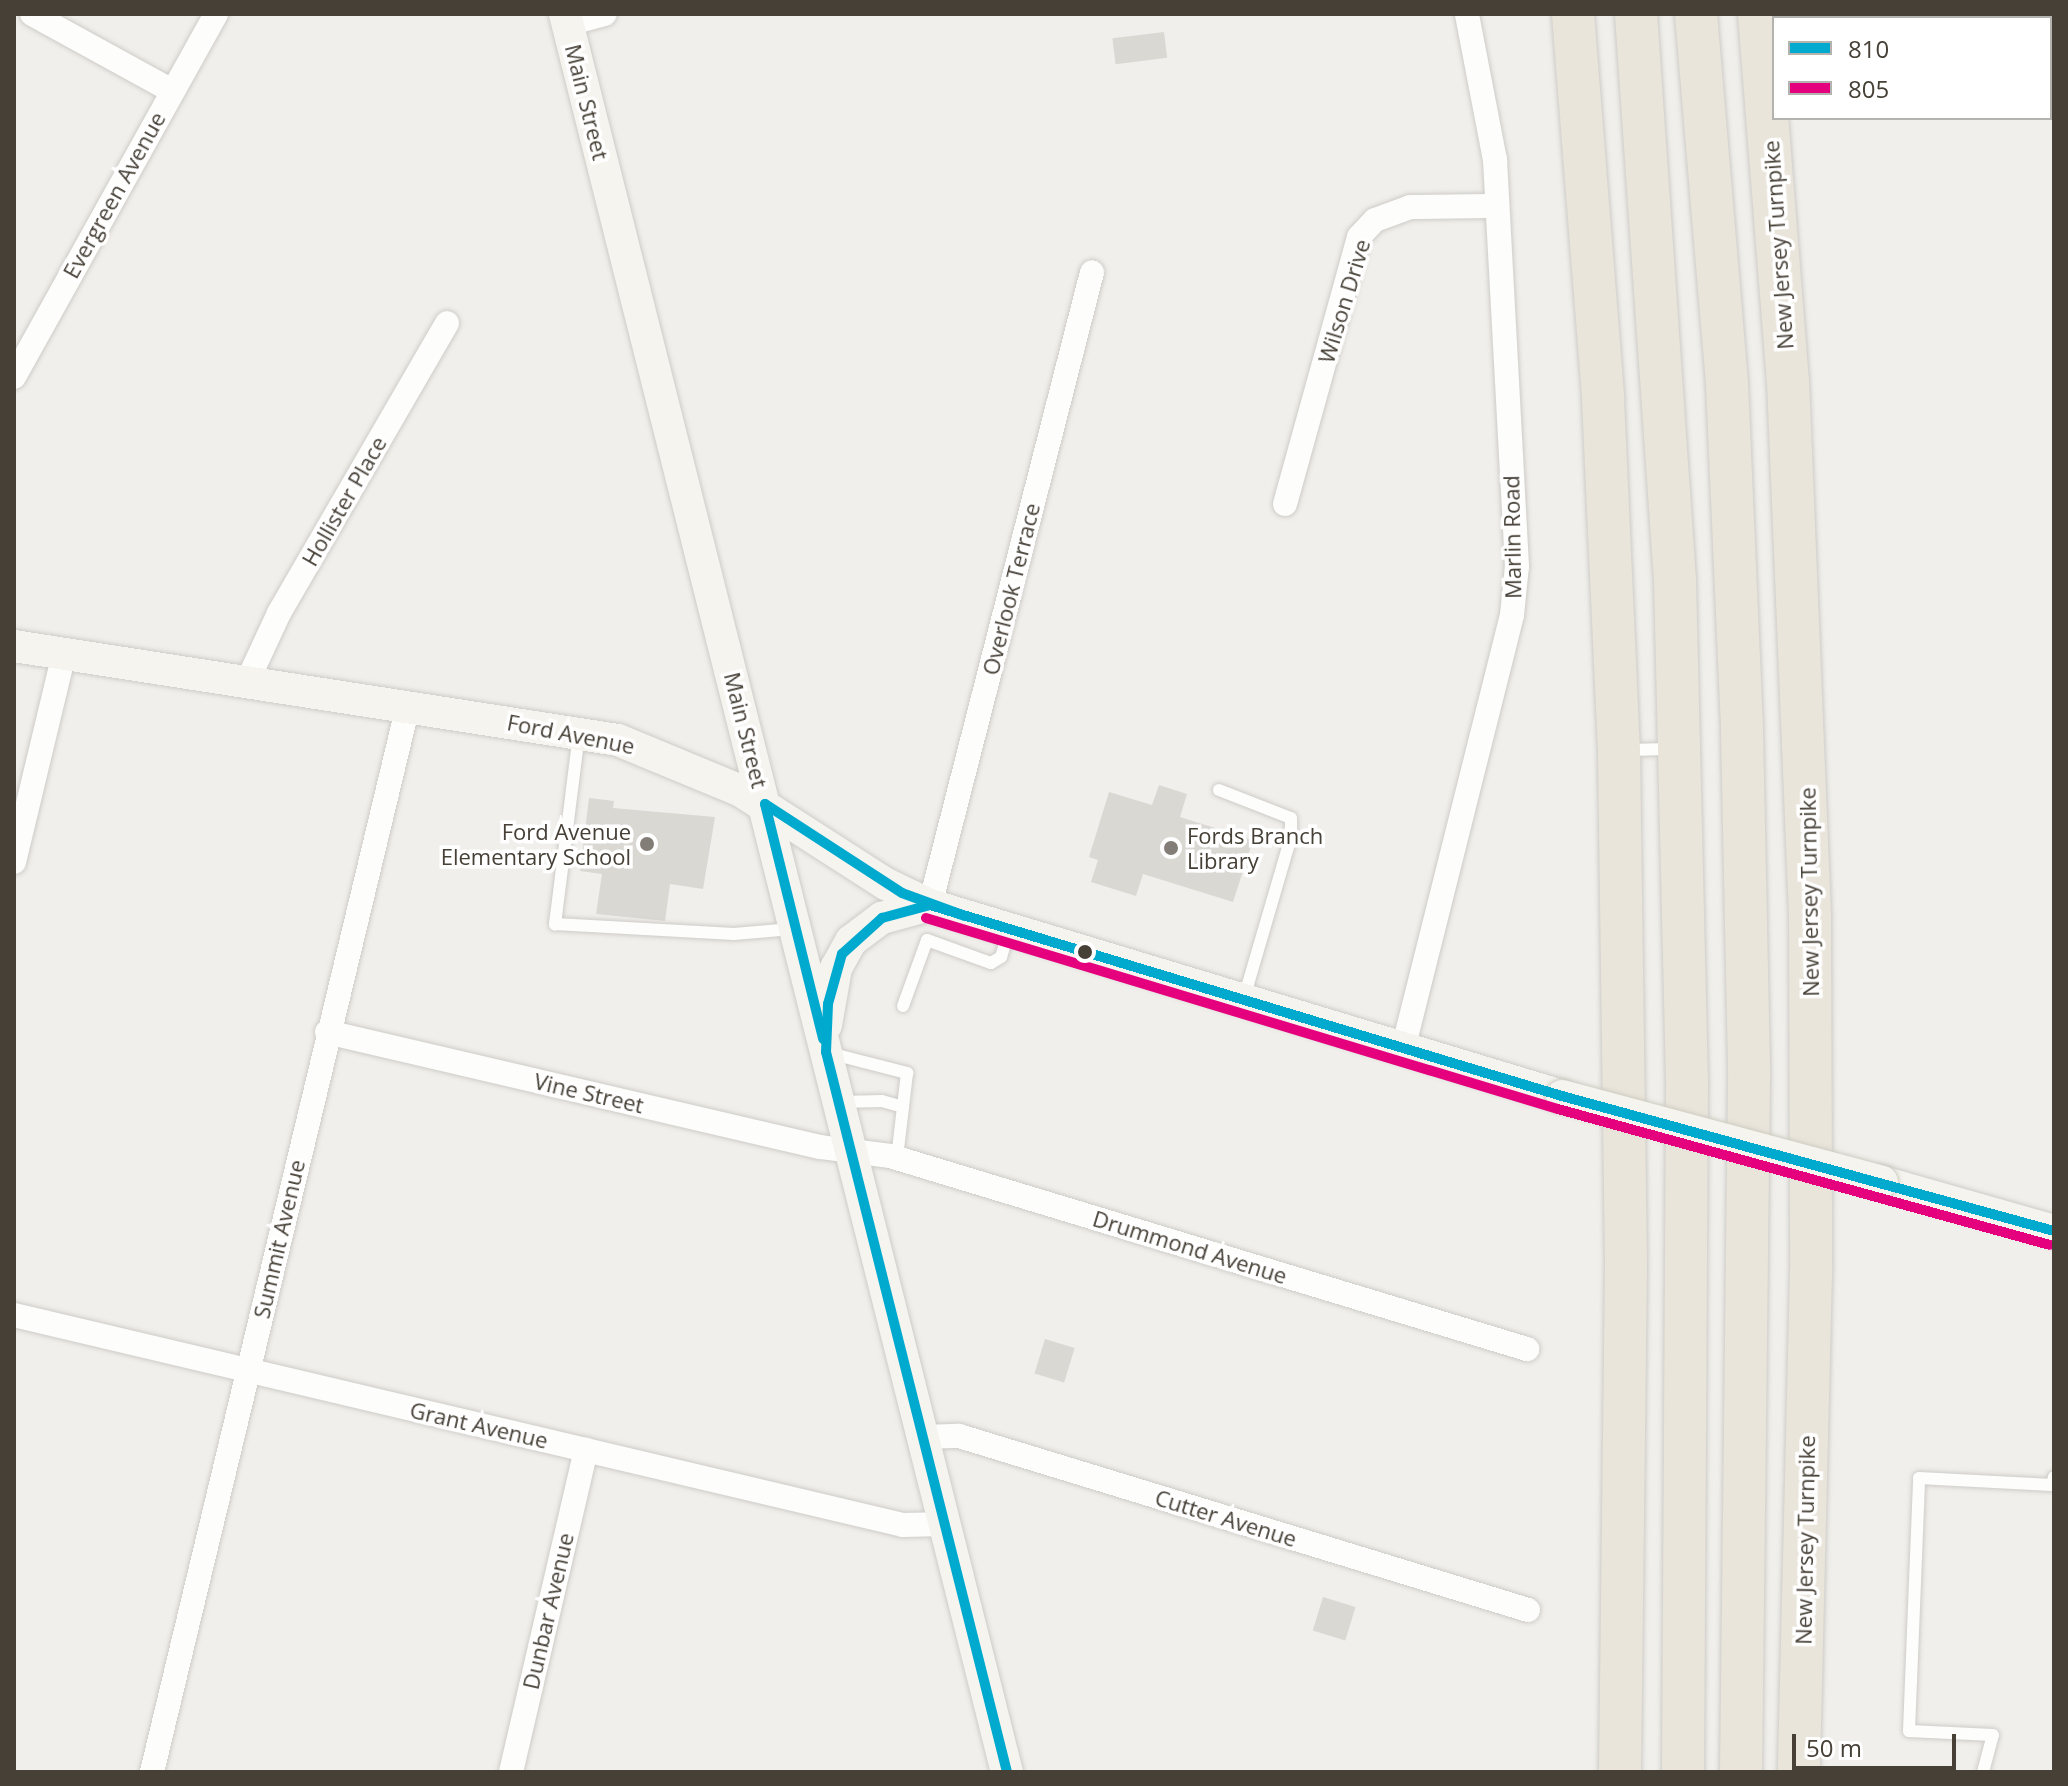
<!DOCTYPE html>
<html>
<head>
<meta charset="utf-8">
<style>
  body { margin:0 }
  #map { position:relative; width:2068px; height:1786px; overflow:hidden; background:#f0efeb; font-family:"Open Sans",sans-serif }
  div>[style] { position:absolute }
  .building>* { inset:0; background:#dad8d3; transform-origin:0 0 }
  .roads { filter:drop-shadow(0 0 2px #ceccc8) drop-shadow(0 0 2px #ceccc8) }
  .lane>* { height:12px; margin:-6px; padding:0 6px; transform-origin:6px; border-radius:6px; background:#fdfdfc }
  .street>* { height:24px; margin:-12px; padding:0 12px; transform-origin:12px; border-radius:12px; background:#fdfdfc }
  .secondary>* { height:32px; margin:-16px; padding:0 16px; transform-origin:16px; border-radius:16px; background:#f6f4ef }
  .highway>* { height:42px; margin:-21px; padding:0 21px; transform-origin:21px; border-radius:21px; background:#eae5db }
  .bridges { filter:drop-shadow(0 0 2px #ceccc2) drop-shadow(0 0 2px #ceccc2) }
  .secondary-bridge>* { height:32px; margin:-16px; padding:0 16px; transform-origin:16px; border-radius:16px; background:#f6f4ef }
  .bus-1>* { height:10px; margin:-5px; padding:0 5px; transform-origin:5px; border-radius:5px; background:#00a9ce }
  .bus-2>* { height:10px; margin:-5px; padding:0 5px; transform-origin:5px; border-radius:5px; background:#e5007d }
  .dots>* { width:22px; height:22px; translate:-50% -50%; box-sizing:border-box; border:4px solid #fff; border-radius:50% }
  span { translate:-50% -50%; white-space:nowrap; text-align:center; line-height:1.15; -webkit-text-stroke:7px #fff; paint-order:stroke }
  .street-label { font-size:22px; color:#464037 }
  .poi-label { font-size:22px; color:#464037 }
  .right { translate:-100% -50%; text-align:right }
  .left { translate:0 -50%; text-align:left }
  .frame { position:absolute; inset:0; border:16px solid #464037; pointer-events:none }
  .legend { position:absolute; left:1772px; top:16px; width:280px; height:104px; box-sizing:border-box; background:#fff; border:2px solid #b5b3af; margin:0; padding:10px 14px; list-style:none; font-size:24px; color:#464037 }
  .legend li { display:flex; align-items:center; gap:16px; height:40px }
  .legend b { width:40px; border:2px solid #b5b3af }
  .scale { position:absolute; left:1792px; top:1734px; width:164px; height:36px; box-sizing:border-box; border:4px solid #464037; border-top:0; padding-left:10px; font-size:24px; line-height:28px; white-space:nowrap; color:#464037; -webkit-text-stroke:6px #fff; paint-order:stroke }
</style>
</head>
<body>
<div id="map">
  <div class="building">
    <i style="left:1164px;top:32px;width:26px;height:52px;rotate:83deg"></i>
    <i style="clip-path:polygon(1159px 785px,1187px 794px,1180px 817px,1253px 840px,1233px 902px,1143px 874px,1136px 896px,1091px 882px,1098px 860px,1089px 857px,1109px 792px,1152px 805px)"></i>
    <i style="clip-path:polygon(589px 798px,614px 801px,613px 808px,715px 817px,703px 889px,670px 884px,665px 921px,596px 914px,602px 874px,580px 871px)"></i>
    <i style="left:1045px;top:1339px;width:31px;height:36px;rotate:17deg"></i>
    <i style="left:1323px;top:1597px;width:34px;height:35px;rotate:17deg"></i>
  </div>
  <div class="roads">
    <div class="lane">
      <i style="left:579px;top:734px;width:192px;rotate:97.2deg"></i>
      <i style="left:555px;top:924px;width:179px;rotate:3.2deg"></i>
      <i style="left:734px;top:934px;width:58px;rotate:-4.9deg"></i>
      <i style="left:1626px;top:750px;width:45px;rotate:-1.3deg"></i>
      <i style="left:1219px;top:790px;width:77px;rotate:21.3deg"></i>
      <i style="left:1291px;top:818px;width:19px;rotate:90deg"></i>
      <i style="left:1291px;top:837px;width:168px;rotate:106.3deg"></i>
      <i style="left:903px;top:1006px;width:70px;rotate:-70deg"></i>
      <i style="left:927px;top:940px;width:68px;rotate:19.8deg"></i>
      <i style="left:991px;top:963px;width:12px;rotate:-31deg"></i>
      <i style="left:1001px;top:957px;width:28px;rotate:-73deg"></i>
      <i style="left:829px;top:1053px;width:81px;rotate:14.4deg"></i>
      <i style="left:907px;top:1073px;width:86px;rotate:96.7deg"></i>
      <i style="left:839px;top:1102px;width:43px;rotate:-1.3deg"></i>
      <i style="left:882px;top:1101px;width:22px;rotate:16deg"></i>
      <i style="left:1983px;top:1772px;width:38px;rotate:-75deg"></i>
      <i style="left:1993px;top:1735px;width:84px;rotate:-177.3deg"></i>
      <i style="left:1909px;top:1731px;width:253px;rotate:-87.7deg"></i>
      <i style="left:1919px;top:1478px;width:133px;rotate:3deg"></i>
      <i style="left:2052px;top:1485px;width:8px;rotate:-76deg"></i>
    </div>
    <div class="street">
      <i style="left:32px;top:14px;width:160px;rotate:28.8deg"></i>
      <i style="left:567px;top:24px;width:39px;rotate:-15deg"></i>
      <i style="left:2050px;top:85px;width:4px;rotate:-14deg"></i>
      <i style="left:14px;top:377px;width:415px;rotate:-60.9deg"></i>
      <i style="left:1285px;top:504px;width:277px;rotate:-74.5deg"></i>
      <i style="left:1359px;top:237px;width:23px;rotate:-47deg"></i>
      <i style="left:1375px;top:220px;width:37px;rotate:-20deg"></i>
      <i style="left:1410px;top:207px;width:86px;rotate:-0.7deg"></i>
      <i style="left:247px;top:682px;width:76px;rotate:-65.1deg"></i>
      <i style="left:279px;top:613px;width:335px;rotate:-59.9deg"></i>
      <i style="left:14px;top:862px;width:214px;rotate:-76.5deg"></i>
      <i style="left:930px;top:905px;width:653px;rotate:-75.64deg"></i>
      <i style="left:327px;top:1032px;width:506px;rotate:13.13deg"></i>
      <i style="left:820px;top:1147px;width:71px;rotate:7.3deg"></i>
      <i style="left:890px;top:1156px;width:666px;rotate:16.86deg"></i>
      <i style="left:1403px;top:1049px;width:447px;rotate:-75.9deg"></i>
      <i style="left:1512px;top:615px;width:49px;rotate:-84.2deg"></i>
      <i style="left:1517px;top:566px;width:407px;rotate:-93.1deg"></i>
      <i style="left:1495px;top:160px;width:149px;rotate:-100.9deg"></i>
      <i style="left:14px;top:1315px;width:913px;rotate:13.29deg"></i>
      <i style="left:903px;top:1525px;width:42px;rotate:-1.4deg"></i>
      <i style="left:923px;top:1437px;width:36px;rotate:-2deg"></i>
      <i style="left:959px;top:1436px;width:595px;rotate:17deg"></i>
      <i style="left:152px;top:1772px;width:1096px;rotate:-76.5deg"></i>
      <i style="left:511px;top:1772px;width:331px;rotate:-76.9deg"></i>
    </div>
    <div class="secondary">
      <i style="left:565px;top:14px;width:1813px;rotate:75.89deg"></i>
      <i style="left:14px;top:646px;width:611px;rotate:8.85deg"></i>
      <i style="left:618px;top:740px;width:133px;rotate:22.5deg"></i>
      <i style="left:741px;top:791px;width:172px;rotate:32.7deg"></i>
      <i style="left:886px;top:884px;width:49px;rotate:25.5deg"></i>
      <i style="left:930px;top:905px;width:660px;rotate:16.82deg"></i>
      <i style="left:826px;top:1025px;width:58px;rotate:-80deg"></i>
      <i style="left:836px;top:968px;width:31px;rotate:-61deg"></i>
      <i style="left:851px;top:941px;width:39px;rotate:-37deg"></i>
      <i style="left:882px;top:918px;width:50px;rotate:-15.2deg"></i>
      <i style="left:1882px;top:1182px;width:179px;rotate:15.9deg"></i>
    </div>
    <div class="highway">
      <i style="left:1573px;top:14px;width:386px;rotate:85.5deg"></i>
      <i style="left:1603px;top:399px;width:351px;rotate:87.4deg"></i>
      <i style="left:1619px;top:750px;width:515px;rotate:89.22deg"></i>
      <i style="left:1626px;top:1265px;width:507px;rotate:90.68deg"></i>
      <i style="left:1636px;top:14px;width:567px;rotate:86.06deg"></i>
      <i style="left:1675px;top:580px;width:503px;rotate:88.63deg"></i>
      <i style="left:1687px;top:1083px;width:689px;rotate:90.33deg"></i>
      <i style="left:1696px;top:14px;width:371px;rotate:85.2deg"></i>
      <i style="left:1727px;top:384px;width:348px;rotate:87.5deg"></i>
      <i style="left:1742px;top:732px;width:347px;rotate:88.8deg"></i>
      <i style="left:1749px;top:1079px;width:693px;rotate:90.66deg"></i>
      <i style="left:1759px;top:14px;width:368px;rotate:85.5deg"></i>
      <i style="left:1788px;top:381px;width:534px;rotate:87.64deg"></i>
      <i style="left:1810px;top:915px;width:358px;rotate:89.8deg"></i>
      <i style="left:1811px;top:1273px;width:499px;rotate:91.4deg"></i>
    </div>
  </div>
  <div class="bridges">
    <div class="secondary-bridge">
      <i style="left:1562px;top:1096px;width:331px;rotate:15deg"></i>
    </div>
  </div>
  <div class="bus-1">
    <i style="left:765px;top:804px;width:163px;rotate:33deg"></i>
    <i style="left:902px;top:893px;width:67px;rotate:20.1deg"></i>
    <i style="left:765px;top:804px;width:242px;rotate:76.1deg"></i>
    <i style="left:1007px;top:1772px;width:742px;rotate:-104.11deg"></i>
    <i style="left:826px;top:1052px;width:48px;rotate:-87.6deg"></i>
    <i style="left:828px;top:1004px;width:52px;rotate:-74.4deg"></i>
    <i style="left:842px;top:954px;width:54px;rotate:-42deg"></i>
    <i style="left:882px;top:918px;width:50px;rotate:-15.2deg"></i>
    <i style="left:930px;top:905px;width:660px;rotate:16.82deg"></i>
    <i style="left:1562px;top:1096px;width:510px;rotate:15.34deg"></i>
  </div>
  <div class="bus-2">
    <i style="left:926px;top:918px;width:660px;rotate:16.82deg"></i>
    <i style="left:1558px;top:1109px;width:510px;rotate:15.45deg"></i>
  </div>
  <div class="dots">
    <i style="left:647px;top:844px;background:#827d76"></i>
    <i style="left:1171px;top:848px;background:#827d76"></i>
    <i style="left:1085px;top:952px;background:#464037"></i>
  </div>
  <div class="street-label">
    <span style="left:587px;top:102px;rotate:76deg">Main Street</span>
    <span style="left:114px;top:195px;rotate:-61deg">Evergreen Avenue</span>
    <span style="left:1778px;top:245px;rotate:-94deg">New Jersey Turnpike</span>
    <span style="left:1344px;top:301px;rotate:-73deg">Wilson Drive</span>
    <span style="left:344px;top:501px;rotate:-60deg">Hollister Place</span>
    <span style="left:1512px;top:537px;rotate:-91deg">Marlin Road</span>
    <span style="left:1011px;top:589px;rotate:-76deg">Overlook Terrace</span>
    <span style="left:746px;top:730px;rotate:76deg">Main Street</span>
    <span style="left:571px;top:734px;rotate:11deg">Ford Avenue</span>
    <span style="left:1809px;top:892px;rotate:-91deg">New Jersey Turnpike</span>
    <span style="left:589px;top:1093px;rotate:13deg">Vine Street</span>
    <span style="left:279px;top:1239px;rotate:-77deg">Summit Avenue</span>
    <span style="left:1190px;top:1247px;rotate:17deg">Drummond Avenue</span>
    <span style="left:479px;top:1425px;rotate:13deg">Grant Avenue</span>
    <span style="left:1226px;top:1518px;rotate:17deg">Cutter Avenue</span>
    <span style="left:1805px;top:1540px;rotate:-89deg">New Jersey Turnpike</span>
    <span style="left:548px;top:1611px;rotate:-77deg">Dunbar Avenue</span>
  </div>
  <div class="poi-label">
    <span class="right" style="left:631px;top:844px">Ford Avenue<br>Elementary School</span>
    <span class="left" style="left:1187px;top:848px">Fords Branch<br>Library</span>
  </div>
  <div class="frame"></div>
  <ul class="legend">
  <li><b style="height:10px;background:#00a9ce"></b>810</li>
  <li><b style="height:10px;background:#e5007d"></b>805</li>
  </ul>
  <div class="scale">50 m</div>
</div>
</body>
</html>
